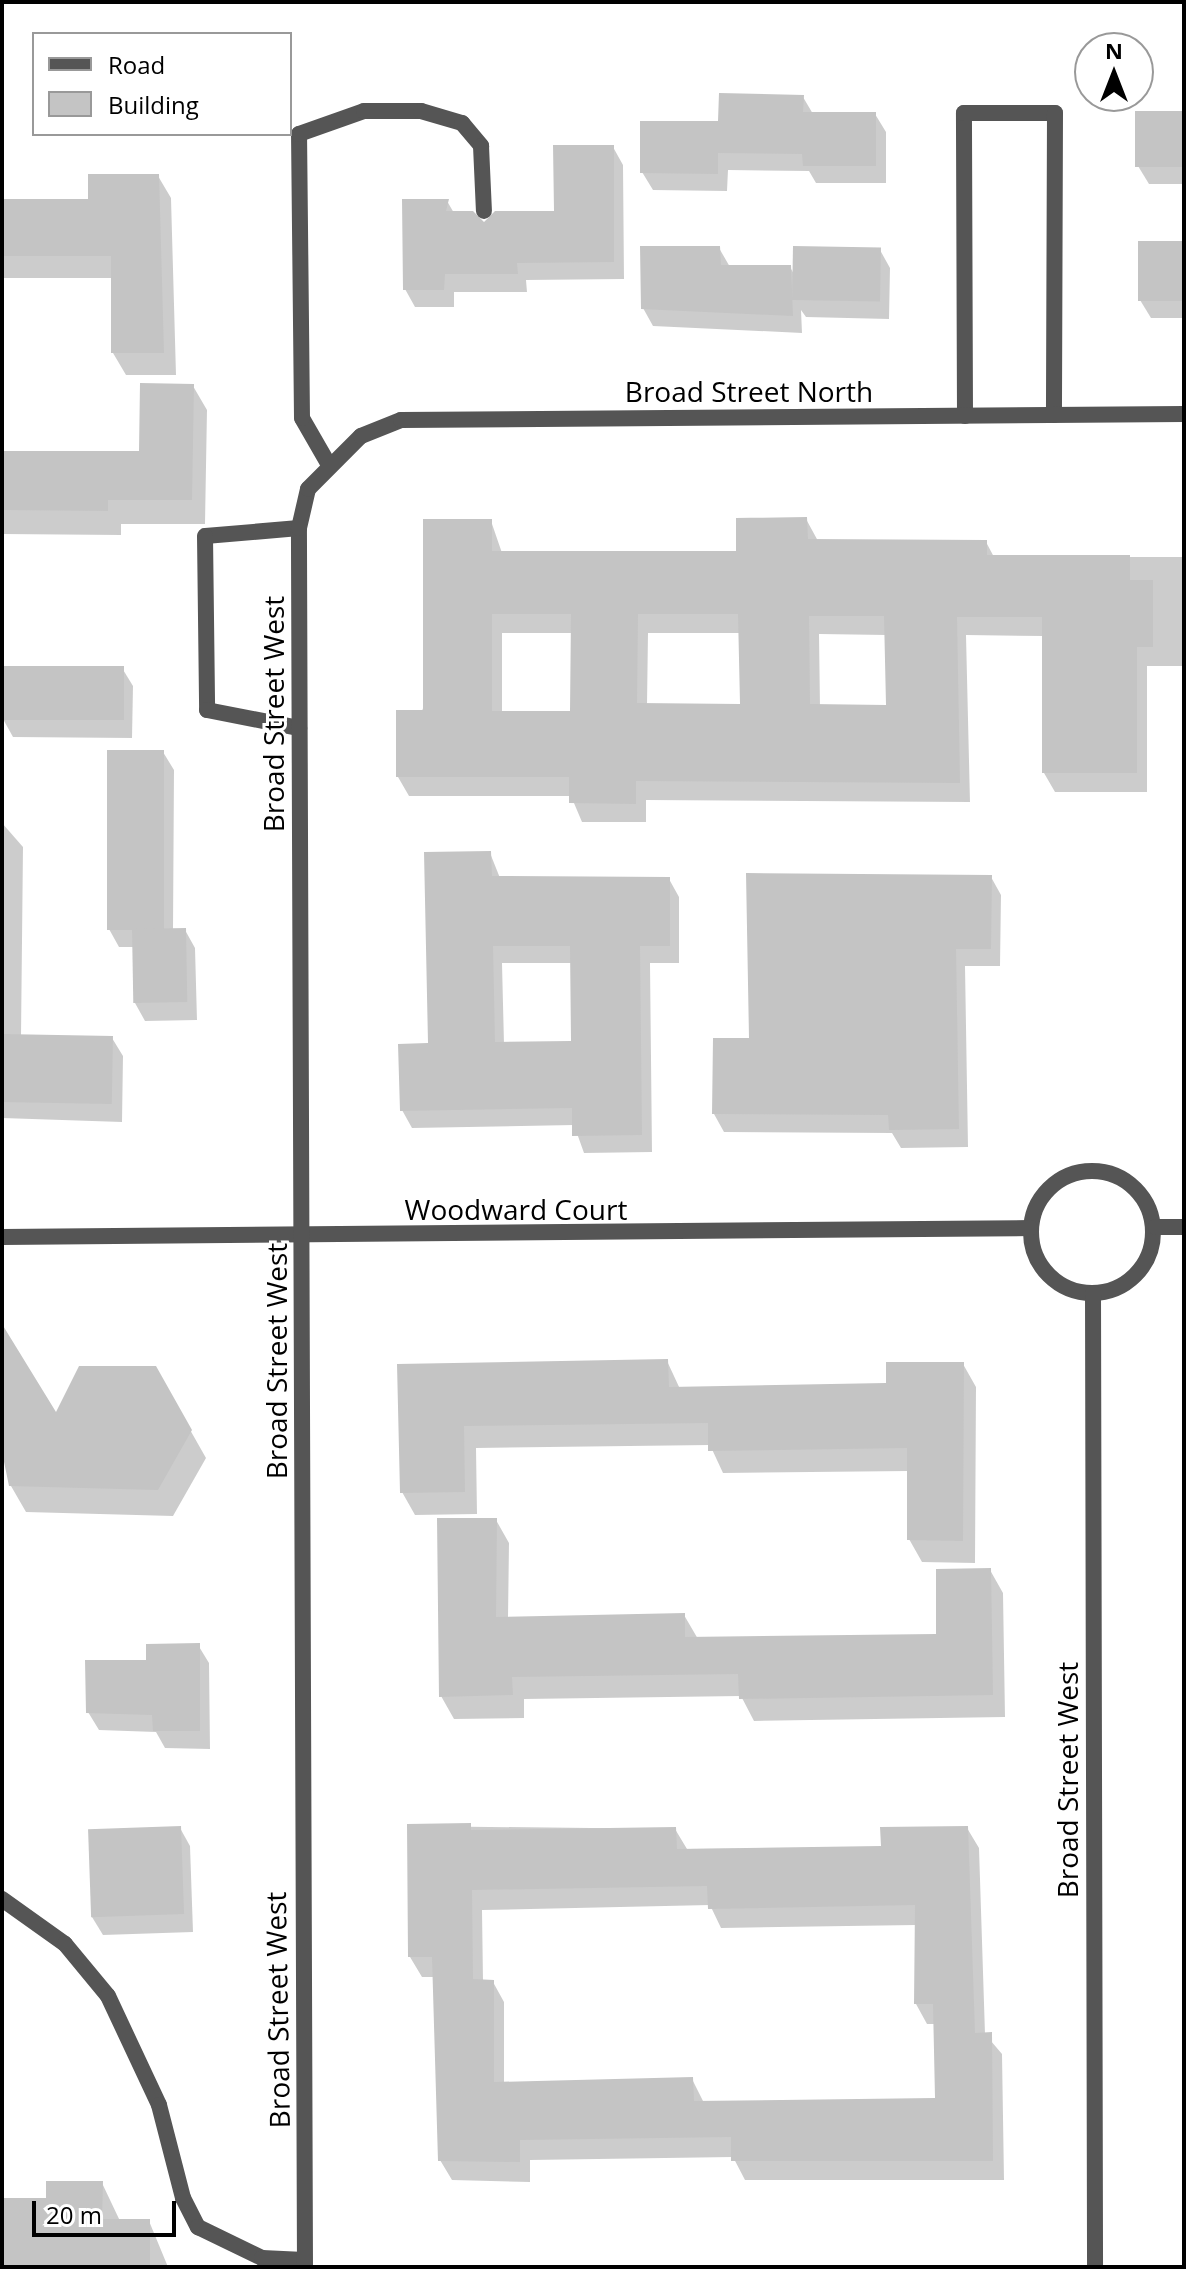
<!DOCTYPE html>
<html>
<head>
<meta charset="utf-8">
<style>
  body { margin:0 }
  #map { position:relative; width:1186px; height:2269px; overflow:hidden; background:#fff; font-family:"Open Sans",sans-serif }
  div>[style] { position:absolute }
  .shadow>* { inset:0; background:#0003 }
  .building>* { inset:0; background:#c4c4c4; transform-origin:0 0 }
  .lane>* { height:16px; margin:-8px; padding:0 8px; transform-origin:8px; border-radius:8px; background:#555 }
  .street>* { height:16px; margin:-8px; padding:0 8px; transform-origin:8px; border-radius:8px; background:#555 }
  .street>.ring { margin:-8px; padding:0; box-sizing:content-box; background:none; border:16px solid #555; border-radius:50% }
  span { translate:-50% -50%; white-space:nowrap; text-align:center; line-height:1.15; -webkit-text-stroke:6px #fff; paint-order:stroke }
  .street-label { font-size:28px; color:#000 }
  .frame { position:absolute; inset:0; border:4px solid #000; pointer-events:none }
  .legend { position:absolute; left:32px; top:32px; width:260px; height:104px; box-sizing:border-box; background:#fff; border:2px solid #999; margin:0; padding:10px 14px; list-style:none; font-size:24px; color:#000 }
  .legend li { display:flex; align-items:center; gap:16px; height:40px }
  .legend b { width:40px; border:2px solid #999 }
  .north { position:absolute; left:1074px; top:32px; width:80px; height:80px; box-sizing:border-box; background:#fff; border:2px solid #999; border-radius:50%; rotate:0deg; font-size:22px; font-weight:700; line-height:32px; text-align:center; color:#000 }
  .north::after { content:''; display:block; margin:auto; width:28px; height:36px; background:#000; clip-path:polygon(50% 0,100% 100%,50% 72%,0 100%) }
  .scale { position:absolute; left:32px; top:2201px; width:144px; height:36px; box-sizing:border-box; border:4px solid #000; border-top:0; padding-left:10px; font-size:24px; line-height:28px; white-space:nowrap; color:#000; -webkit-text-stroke:6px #fff; paint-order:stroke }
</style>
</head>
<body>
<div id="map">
  <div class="shadow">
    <i style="clip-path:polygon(803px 97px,813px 114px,875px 114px,886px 132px,886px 183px,816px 183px,809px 171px,728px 170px,727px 191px,653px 190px,642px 172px,720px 123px)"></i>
    <i style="clip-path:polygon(1184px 113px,1184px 184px,1149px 184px,1138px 166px)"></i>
    <i style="clip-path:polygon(613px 147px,623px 165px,624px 279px,526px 280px,527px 292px,454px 292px,454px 307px,415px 307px,405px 289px,447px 201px,454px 213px,484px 225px,556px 213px)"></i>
    <i style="clip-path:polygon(158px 176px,171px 198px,176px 375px,126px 375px,113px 353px,113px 278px,2px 278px,2px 201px,90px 201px)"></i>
    <i style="clip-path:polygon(1184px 243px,1184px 318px,1151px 318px,1140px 300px)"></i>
    <i style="clip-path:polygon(719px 248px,730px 267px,790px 267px,795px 276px,880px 250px,890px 268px,889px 319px,806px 317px,801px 310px,802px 333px,653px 326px,643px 308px)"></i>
    <i style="clip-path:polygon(193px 386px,207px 410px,205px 524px,121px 524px,121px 535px,2px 534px,2px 453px,141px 453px)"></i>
    <i style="clip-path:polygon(evenodd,806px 519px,818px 541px,986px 542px,994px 557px,1184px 557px,1184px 666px,1147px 666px,1147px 792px,1055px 792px,1044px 773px,1044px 636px,966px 635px,970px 802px,646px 800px,646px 822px,582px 822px,571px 796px,409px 796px,398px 777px,491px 521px,502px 553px,738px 553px,806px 519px,502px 633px,573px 633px,572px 713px,502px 713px,502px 633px,806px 519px,648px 633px,740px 633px,742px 706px,647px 705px,648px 633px,806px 519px,819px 634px,886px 635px,888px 707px,820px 707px,819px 634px)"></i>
    <i style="clip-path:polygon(122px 668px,133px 686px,132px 738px,13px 737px,3px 719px)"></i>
    <i style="clip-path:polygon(163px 752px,174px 770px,173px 931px,185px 930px,195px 948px,197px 1020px,145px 1021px,135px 1003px,134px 947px,119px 947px,109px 929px)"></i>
    <i style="clip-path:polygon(2px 823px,23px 847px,21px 1037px,112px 1038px,123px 1056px,122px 1122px,2px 1118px)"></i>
    <i style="clip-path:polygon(evenodd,490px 853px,500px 878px,669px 879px,679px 897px,679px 963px,650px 963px,652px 1152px,584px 1153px,574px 1125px,412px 1128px,402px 1110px,430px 1045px,490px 853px,502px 963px,572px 963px,573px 1042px,504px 1044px,502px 963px)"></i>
    <i style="clip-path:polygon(991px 877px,1001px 895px,1000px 966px,965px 966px,968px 1147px,901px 1148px,892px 1133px,724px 1132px,714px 1114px,751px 1040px)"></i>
    <i style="clip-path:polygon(2px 1353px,56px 1417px,155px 1368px,206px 1458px,173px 1516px,26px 1512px,11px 1486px,9px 1462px,2px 1462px)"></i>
    <i style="clip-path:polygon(667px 1361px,680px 1389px,888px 1385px,963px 1364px,976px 1387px,975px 1563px,922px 1562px,909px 1539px,909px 1471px,723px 1473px,710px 1445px,476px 1448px,477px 1514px,415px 1515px,402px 1492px,399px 1366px)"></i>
    <i style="clip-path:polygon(496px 1520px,509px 1543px,508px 1618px,684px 1615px,698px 1639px,938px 1636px,990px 1570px,1003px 1593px,1005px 1717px,754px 1721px,741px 1696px,524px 1699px,524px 1718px,454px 1719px,441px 1696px)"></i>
    <i style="clip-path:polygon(198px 1645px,209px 1663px,210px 1749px,165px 1748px,156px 1732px,99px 1730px,88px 1712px,148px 1662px)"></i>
    <i style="clip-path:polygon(evenodd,409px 1826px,675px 1829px,687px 1849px,883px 1848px,967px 1828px,979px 1848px,985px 2034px,1002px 2054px,1004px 2180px,745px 2180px,733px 2157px,530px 2160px,530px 2182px,452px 2180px,440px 2160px,434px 1977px,422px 1977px,410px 1957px,409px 1826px,710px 1905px,721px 1928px,916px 1925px,916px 2004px,927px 2024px,936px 2024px,937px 2100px,704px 2103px,692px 2079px,504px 2083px,504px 2002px,493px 1982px,483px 1981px,482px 1910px,710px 1905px)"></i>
    <i style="clip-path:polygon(180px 1828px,190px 1846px,193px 1932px,103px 1935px,92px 1917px)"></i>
    <i style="clip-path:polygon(1183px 1954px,1184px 1954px,1184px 2026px)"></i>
    <i style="clip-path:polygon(102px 2183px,120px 2221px,149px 2221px,168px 2267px,2px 2267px,2px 2200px,48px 2200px)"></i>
  </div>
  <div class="building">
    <i style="clip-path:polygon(719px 93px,804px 95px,803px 112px,876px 112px,876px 166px,803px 166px,802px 154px,718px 153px,718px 174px,640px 173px,640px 121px,718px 121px)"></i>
    <i style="left:1135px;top:111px;width:49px;height:56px"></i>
    <i style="clip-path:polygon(553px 145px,614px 145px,614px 262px,517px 263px,518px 274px,445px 274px,444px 290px,403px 290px,402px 199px,449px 199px,446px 211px,473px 211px,484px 222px,495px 211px,554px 211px)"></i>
    <i style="clip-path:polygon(88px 174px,159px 174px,164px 353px,111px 353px,111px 256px,2px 256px,2px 199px,88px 199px)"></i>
    <i style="left:1138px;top:241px;width:46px;height:60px"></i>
    <i style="clip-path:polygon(640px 246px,720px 246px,721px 265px,791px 265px,793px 316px,641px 309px)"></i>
    <i style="left:793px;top:246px;width:88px;height:54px;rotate:1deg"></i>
    <i style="clip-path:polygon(140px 383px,194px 384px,192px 500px,108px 500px,108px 511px,2px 510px,2px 451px,139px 451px)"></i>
    <i style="clip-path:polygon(evenodd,807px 517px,808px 539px,987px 540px,987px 555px,1130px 555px,1130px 580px,1153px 580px,1153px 647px,1137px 647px,1137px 773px,1042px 773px,1042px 617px,957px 617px,960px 783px,636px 781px,636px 804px,569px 803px,569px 777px,396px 777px,396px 710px,423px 710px,423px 519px,492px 519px,492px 551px,736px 551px,736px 518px,807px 517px,492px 614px,571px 614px,570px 711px,492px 711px,492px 614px,807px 517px,638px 614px,738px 614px,740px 704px,637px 703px,638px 614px,807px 517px,809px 616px,884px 616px,886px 705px,810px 704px,809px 616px)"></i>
    <i style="left:2px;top:666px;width:122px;height:54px"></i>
    <i style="left:107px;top:750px;width:57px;height:180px"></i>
    <i style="clip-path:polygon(evenodd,491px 851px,492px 876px,670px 877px,670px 946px,640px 946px,642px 1135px,572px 1136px,572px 1108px,400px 1111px,398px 1044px,428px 1043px,424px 852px,491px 851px,493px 946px,570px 946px,571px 1041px,495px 1042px,493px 946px)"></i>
    <i style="clip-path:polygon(746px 873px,992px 875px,991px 949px,956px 949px,959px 1129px,889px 1130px,888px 1115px,712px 1114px,713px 1038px,749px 1038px)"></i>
    <i style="left:186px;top:928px;width:74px;height:54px;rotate:89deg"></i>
    <i style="left:2px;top:1034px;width:111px;height:68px;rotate:1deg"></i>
    <i style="clip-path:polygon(2px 1324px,56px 1412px,79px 1366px,156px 1366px,192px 1430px,158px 1490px,9px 1486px,2px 1452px)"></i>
    <i style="clip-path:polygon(668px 1359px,669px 1387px,886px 1383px,886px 1362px,964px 1362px,963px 1541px,907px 1540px,907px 1448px,708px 1451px,708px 1423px,464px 1426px,465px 1492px,400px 1493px,397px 1364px)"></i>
    <i style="clip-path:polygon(437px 1518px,497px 1518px,496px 1617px,685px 1613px,685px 1637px,936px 1634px,936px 1569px,991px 1568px,993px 1695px,739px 1699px,738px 1674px,512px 1677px,513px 1695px,439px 1697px)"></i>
    <i style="clip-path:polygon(200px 1643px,200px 1731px,153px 1731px,152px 1715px,86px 1713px,85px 1660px,146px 1660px,146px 1644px)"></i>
    <i style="clip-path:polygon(evenodd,471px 1823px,471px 1830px,676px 1827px,677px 1849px,881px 1846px,880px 1827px,968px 1826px,975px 2033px,992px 2032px,993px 2161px,731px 2161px,731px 2137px,520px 2140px,520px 2162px,438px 2161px,432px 1957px,408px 1957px,407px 1824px,471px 1823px,707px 1886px,708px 1909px,915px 1905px,914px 2004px,933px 2004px,935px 2098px,694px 2101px,693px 2077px,494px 2082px,494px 1980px,473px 1979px,472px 1890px,707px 1886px)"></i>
    <i style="left:181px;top:1826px;width:88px;height:93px;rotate:88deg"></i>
    <i style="clip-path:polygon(46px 2181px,103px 2181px,102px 2219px,150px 2219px,150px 2267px,2px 2267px,2px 2198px,46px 2198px)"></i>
  </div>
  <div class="lane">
    <i style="left:965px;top:416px;width:303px;rotate:-90.2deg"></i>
    <i style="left:964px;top:113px;width:91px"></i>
    <i style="left:1055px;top:113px;width:302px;rotate:90.2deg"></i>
    <i style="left:329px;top:465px;width:54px;rotate:-119.9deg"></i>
    <i style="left:302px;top:418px;width:284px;rotate:-90.6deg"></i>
    <i style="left:299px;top:134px;width:69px;rotate:-19.5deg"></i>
    <i style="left:364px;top:111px;width:57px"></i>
    <i style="left:421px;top:111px;width:43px;rotate:16.3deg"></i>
    <i style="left:462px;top:123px;width:30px;rotate:50deg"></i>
    <i style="left:481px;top:146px;width:65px;rotate:87.4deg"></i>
    <i style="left:299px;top:528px;width:94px;rotate:175.1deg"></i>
    <i style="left:205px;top:536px;width:174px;rotate:89.3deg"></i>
    <i style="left:207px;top:710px;width:94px;rotate:11.1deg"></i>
    <i style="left:2px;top:1899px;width:77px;rotate:35.5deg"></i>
    <i style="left:65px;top:1944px;width:67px;rotate:50.4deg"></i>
    <i style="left:108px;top:1996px;width:120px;rotate:64.9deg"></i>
    <i style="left:159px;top:2105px;width:96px;rotate:75.5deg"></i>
    <i style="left:183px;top:2198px;width:33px;rotate:63deg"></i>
    <i style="left:198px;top:2227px;width:71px;rotate:25.8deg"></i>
    <i style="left:262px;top:2258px;width:42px;rotate:2.7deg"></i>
  </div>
  <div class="street">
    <i class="ring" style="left:1031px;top:1171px;width:106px;height:106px"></i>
    <i style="left:1156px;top:1227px;width:28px"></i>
    <i style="left:2px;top:1237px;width:1028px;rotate:-0.5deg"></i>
    <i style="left:1093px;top:1293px;width:974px;rotate:89.88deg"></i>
    <i style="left:305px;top:2267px;width:1739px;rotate:-90.2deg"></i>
    <i style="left:299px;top:528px;width:40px;rotate:-77deg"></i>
    <i style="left:308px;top:489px;width:75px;rotate:-45deg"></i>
    <i style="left:361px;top:436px;width:43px;rotate:-21.8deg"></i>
    <i style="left:401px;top:420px;width:783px;rotate:-0.44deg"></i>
  </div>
  <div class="street-label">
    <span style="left:749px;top:391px">Broad Street North</span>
    <span style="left:273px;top:714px;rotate:-90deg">Broad Street West</span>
    <span style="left:516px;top:1209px">Woodward Court</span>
    <span style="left:276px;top:1361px;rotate:-90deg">Broad Street West</span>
    <span style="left:1067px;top:1780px;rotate:-90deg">Broad Street West</span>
    <span style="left:277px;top:2010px;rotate:-91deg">Broad Street West</span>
  </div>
  <div class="frame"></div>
  <ul class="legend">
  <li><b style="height:10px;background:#555"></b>Road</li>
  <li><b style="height:22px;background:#c4c4c4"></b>Building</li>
  </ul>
  <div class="north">N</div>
  <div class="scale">20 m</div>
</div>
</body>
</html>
